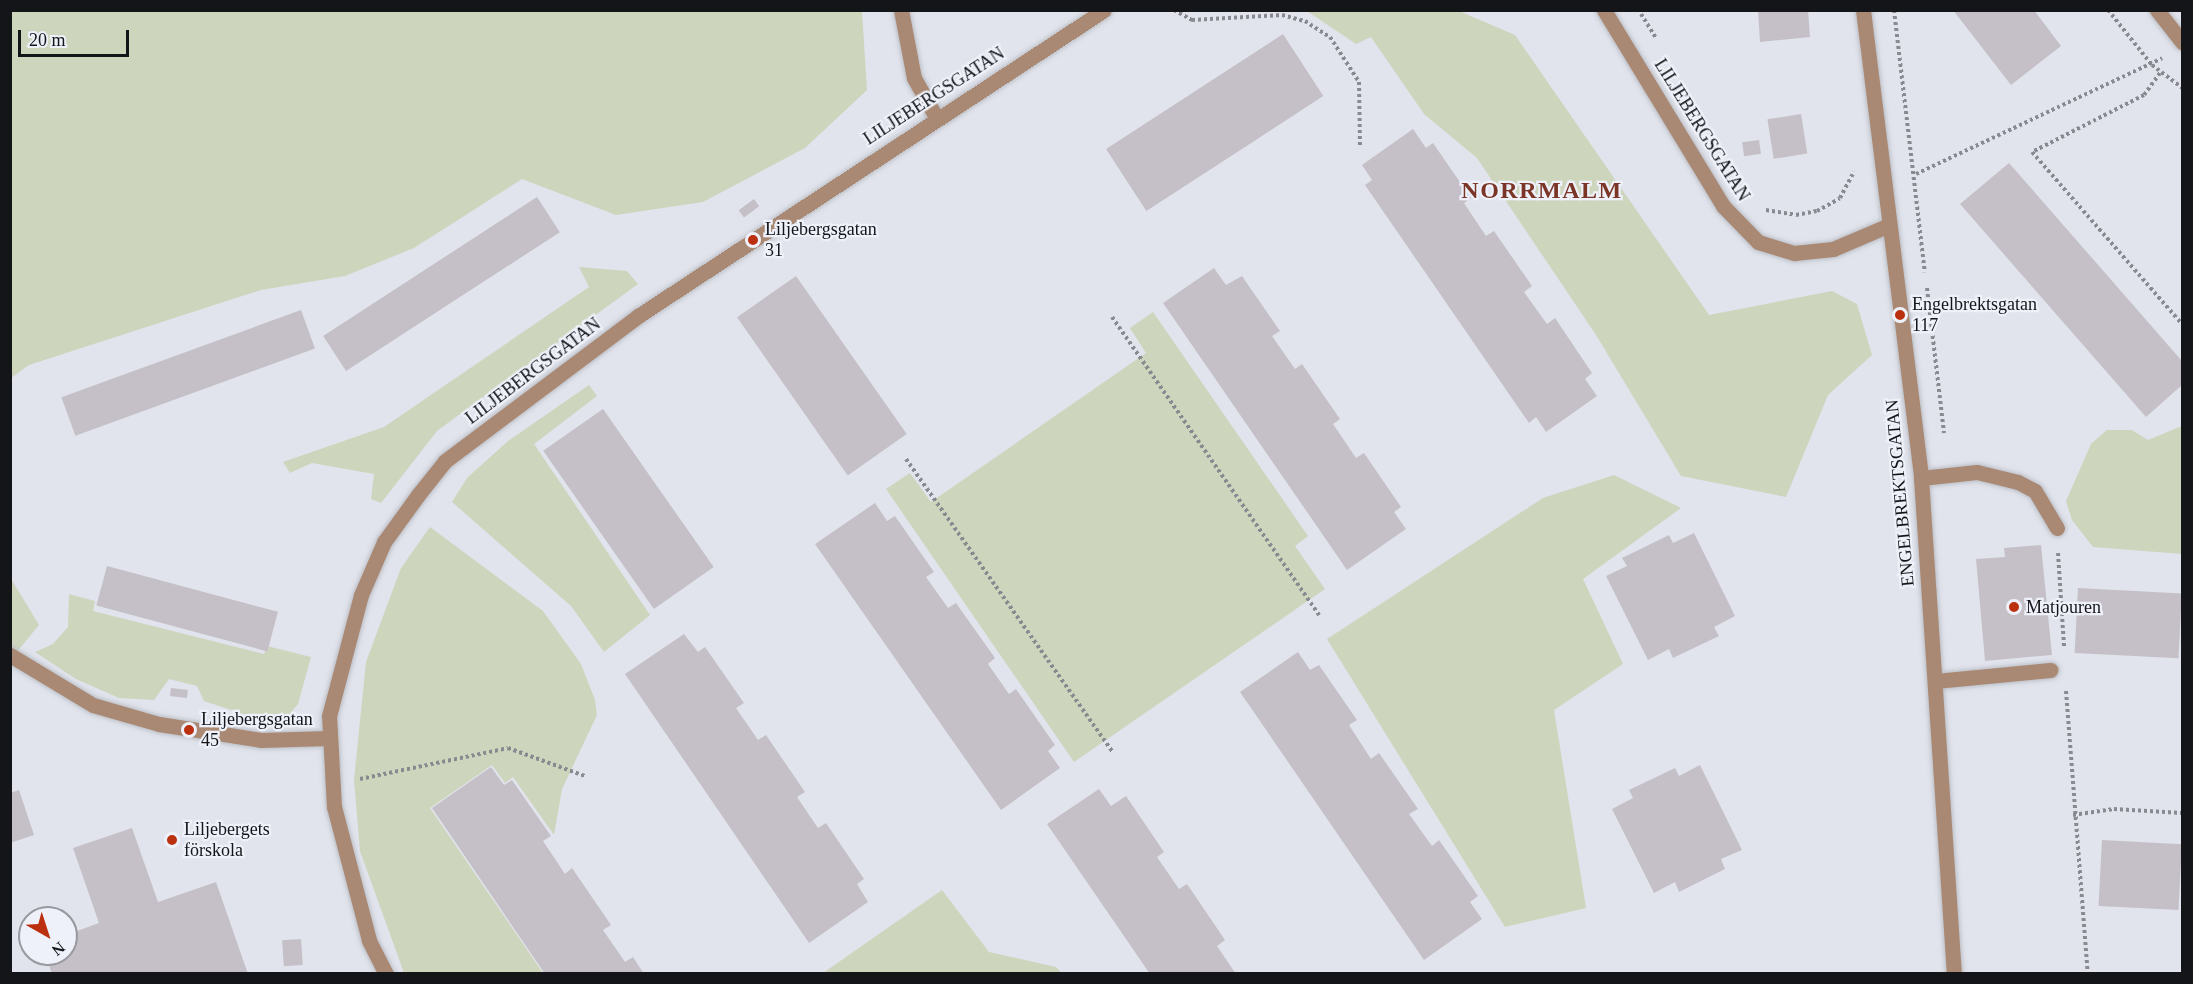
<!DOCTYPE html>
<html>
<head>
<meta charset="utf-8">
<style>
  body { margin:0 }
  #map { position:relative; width:2193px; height:984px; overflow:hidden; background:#e1e4ec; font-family:Georgia,serif }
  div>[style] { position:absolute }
  .green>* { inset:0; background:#ced5bd }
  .building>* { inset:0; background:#c5c0c7; transform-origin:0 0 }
  .path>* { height:4px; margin-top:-2px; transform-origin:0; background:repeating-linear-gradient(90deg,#888a90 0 3px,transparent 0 6px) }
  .roads { filter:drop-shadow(0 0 2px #bcbfc6) drop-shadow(0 0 2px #bcbfc6) }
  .minor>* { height:15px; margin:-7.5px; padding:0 7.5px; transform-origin:7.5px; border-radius:7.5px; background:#a98974 }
  .dots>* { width:16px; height:16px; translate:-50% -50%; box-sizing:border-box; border:3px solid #eef1f9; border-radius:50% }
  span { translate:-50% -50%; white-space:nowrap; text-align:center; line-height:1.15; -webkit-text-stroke:4.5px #eef1f9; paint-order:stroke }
  .street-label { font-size:18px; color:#141518 }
  .poi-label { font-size:18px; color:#141518 }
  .left { translate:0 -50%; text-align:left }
  .district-label { font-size:24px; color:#7a3526; font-weight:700; letter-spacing:1.5px }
  .frame { position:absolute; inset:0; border:12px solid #141518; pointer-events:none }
  .north { position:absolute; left:18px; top:906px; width:60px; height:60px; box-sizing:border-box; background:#eef1f9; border:2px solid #97999f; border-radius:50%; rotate:141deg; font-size:16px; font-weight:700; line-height:24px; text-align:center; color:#141518 }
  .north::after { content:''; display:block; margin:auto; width:21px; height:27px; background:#bb300f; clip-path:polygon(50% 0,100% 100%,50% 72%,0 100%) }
  .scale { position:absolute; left:18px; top:30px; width:111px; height:27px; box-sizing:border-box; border:3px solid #141518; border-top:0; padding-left:8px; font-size:18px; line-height:21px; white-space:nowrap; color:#141518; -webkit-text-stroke:4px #eef1f9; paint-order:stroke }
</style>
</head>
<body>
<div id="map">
  <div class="green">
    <i style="clip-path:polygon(11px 10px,862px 11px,867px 90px,805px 148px,703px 202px,616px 215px,522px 179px,414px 248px,345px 276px,261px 290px,29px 365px,11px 378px)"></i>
    <i style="clip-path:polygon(1307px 11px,1459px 11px,1515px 35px,1709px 315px,1832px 291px,1857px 304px,1872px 355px,1828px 395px,1786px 497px,1681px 476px,1596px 335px,1477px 158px,1424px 114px,1371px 37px,1356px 44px)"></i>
    <i style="clip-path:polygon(579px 267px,627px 271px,638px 284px,437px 431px,381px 503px,371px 499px,374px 474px,312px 463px,290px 473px,283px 462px,384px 427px,589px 287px)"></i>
    <i style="clip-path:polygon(1153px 312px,1308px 536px,1295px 546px,1325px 589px,1074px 762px,886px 489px,910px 473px,931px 502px,1146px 353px,1130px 328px)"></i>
    <i style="clip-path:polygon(589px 385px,597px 396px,534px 444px,650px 615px,604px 652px,571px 606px,452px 502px,467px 478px,508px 441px)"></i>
    <i style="clip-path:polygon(2182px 426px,2182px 554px,2093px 547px,2072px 520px,2066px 501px,2091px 444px,2107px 430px,2132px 430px,2148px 440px)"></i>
    <i style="clip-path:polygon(1614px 475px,1681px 508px,1583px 579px,1623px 664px,1554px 710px,1586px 908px,1505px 927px,1327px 639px,1543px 498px)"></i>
    <i style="clip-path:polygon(430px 527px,543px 611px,581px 664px,595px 700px,597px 715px,562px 789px,554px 835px,513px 777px,505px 783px,492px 765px,430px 808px,543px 973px,404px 973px,360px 851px,354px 780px,366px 662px,401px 568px)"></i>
    <i style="clip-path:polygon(10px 577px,39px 625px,11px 659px,10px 659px)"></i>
    <i style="clip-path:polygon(69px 594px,95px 601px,93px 611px,264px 654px,267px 646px,311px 657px,298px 704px,288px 716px,267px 722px,204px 701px,197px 686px,169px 679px,154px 700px,119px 698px,76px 679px,35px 652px,53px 644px,68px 627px)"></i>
    <i style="clip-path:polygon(942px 890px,989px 952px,1056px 967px,1062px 973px,823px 973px)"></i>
  </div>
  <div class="building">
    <i style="clip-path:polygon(1758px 10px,1808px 10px,1810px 37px,1760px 42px)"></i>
    <i style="clip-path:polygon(1953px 10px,2034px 10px,2061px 46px,2011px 85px)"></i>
    <i style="left:1283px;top:34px;width:74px;height:211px;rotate:57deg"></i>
    <i style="left:1801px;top:114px;width:40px;height:34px;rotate:81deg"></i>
    <i style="clip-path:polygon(1413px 129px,1426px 148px,1433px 143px,1471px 198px,1464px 203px,1486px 236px,1494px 231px,1532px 286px,1524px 292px,1547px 324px,1555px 318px,1592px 373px,1585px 379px,1597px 396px,1546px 432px,1536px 417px,1529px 423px,1365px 185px,1372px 180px,1362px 165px)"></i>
    <i style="left:1759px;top:140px;width:14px;height:17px;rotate:82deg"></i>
    <i style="clip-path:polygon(2009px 163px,2182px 361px,2182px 385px,2146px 417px,1960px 204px)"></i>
    <i style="left:537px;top:197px;width:42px;height:255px;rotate:57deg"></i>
    <i style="left:754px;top:199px;width:9px;height:19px;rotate:54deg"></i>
    <i style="clip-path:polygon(1214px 268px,1226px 285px,1242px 276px,1280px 331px,1272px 336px,1295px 369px,1302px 364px,1340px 419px,1333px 424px,1356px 458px,1364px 453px,1401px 507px,1394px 512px,1406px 529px,1347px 570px,1163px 303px)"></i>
    <i style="left:796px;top:276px;width:193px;height:72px;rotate:55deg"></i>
    <i style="left:301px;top:310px;width:41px;height:255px;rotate:70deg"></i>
    <i style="left:603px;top:409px;width:193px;height:73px;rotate:55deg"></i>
    <i style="clip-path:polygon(875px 503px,887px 521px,895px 516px,934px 572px,926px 577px,948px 608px,956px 603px,995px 658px,988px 664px,1009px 694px,1016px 689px,1055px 745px,1048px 751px,1060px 768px,1001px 810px,815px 544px)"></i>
    <i style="clip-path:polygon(1694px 533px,1735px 616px,1714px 627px,1719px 636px,1673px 658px,1669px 649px,1648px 660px,1606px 576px,1627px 566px,1622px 558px,1669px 535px,1673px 543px)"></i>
    <i style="clip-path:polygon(2041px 545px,2052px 655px,1985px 661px,1976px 559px,2005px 557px,2004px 548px)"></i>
    <i style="left:107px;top:566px;width:177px;height:41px;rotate:15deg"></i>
    <i style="left:2078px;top:588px;width:104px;height:65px;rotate:3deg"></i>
    <i style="clip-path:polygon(684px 634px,698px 652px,705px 647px,744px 703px,736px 708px,758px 740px,766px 735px,805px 792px,797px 797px,818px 828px,826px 823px,864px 879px,857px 884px,868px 902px,809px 943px,625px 674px)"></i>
    <i style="clip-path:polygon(1298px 652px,1310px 670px,1319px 665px,1357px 720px,1349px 725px,1371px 759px,1379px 753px,1418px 809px,1409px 814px,1432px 846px,1439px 840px,1478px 896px,1470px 902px,1482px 919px,1424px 960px,1240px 692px)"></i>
    <i style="left:171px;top:688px;width:17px;height:8px;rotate:7deg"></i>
    <i style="clip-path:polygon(1700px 765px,1742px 850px,1721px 859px,1725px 869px,1679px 892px,1675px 882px,1654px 893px,1612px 809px,1633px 798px,1629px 790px,1675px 768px,1679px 776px)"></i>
    <i style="clip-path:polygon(491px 767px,504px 785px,512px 780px,551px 836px,543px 841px,565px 874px,572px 868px,611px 925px,603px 930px,625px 962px,633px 957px,644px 974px,545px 974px,432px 808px)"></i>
    <i style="clip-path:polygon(1099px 789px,1111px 806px,1126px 796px,1164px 852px,1157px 857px,1179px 889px,1187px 884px,1225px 940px,1217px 946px,1236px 974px,1150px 974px,1047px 824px)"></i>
    <i style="clip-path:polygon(19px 790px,34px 835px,10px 843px,10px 793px)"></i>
    <i style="clip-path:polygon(132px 828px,158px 902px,216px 882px,248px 974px,52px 974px,45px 954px,66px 954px,66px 935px,99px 923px,73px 848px)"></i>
    <i style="left:2102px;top:840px;width:80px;height:66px;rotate:3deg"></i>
    <i style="left:301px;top:939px;width:26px;height:19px;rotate:86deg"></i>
  </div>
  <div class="path">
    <i style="left:1174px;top:10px;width:21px;rotate:29deg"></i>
    <i style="left:1192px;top:20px;width:90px;rotate:-3.2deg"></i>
    <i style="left:1282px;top:15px;width:24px;rotate:15deg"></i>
    <i style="left:1305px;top:21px;width:30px;rotate:33deg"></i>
    <i style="left:1330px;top:37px;width:54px;rotate:57.2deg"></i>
    <i style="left:1359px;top:82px;width:66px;rotate:89.1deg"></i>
    <i style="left:1894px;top:10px;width:264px;rotate:83.3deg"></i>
    <i style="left:2108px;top:10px;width:70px;rotate:51.3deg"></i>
    <i style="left:2152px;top:65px;width:38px;rotate:37deg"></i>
    <i style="left:1641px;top:14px;width:28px;rotate:58deg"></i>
    <i style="left:2160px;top:73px;width:27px;rotate:126deg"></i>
    <i style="left:2144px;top:95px;width:126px;rotate:153deg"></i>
    <i style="left:2032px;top:152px;width:228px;rotate:48.9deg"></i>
    <i style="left:1916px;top:174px;width:272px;rotate:-25.2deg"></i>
    <i style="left:1766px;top:210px;width:30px;rotate:9deg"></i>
    <i style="left:1796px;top:215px;width:21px;rotate:-11deg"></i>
    <i style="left:1817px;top:211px;width:26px;rotate:-29deg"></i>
    <i style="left:1840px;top:198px;width:30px;rotate:-62deg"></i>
    <i style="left:1927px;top:288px;width:146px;rotate:83.3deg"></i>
    <i style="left:1112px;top:317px;width:363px;rotate:55.2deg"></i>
    <i style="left:906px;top:459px;width:359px;rotate:54.8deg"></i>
    <i style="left:2058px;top:553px;width:94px;rotate:86.3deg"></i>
    <i style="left:2066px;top:691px;width:284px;rotate:85.6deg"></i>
    <i style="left:360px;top:779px;width:151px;rotate:-11.8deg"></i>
    <i style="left:508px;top:748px;width:82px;rotate:20deg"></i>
    <i style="left:2073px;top:815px;width:41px;rotate:-8.3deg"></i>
    <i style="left:2114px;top:809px;width:68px;rotate:3.4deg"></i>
  </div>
  <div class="roads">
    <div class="minor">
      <i style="left:901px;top:10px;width:69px;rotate:79.2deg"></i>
      <i style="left:914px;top:78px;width:45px;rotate:60.6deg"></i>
      <i style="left:1604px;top:10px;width:229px;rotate:58.7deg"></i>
      <i style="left:1723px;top:206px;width:50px;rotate:45.8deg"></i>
      <i style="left:1758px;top:242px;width:38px;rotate:17deg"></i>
      <i style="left:1794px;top:253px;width:39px;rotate:-6deg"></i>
      <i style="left:1833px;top:249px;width:59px;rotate:-23.1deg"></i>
      <i style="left:1863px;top:10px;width:472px;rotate:82.9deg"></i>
      <i style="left:1921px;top:478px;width:497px;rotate:86.2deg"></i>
      <i style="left:2157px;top:10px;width:41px;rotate:52deg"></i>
      <i style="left:1921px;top:478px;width:56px;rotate:-6.1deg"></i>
      <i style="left:1977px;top:472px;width:42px;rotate:13.7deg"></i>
      <i style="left:2018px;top:482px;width:19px;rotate:28deg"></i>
      <i style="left:2035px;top:491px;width:43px;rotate:59.3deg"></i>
      <i style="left:10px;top:655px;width:97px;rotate:31.1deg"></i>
      <i style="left:93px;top:705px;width:69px;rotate:16.1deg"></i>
      <i style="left:159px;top:724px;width:103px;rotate:8.9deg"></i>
      <i style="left:261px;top:740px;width:68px;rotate:-1.7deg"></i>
      <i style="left:1935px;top:681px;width:116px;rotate:-5.5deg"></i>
      <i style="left:386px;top:974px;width:38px;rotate:-117deg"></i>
      <i style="left:369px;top:940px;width:138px;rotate:-104.7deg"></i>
      <i style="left:334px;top:807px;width:91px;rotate:-93.1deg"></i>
      <i style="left:329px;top:716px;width:125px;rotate:-75.2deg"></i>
      <i style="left:361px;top:595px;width:58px;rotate:-66.5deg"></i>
      <i style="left:384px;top:542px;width:58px;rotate:-54.1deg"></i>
      <i style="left:418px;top:495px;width:43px;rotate:-51.5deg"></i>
      <i style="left:445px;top:461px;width:241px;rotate:-36.9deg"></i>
      <i style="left:638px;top:316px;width:557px;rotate:-33.29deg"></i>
    </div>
  </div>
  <div class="dots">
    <i style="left:753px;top:240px;background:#bb300f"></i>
    <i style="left:1900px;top:315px;background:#bb300f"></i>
    <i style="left:2014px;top:607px;background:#bb300f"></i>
    <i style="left:189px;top:730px;background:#bb300f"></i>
    <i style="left:172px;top:840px;background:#bb300f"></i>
  </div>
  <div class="street-label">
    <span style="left:934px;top:96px;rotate:-33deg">LILJEBERGSGATAN</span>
    <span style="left:1702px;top:130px;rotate:58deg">LILJEBERGSGATAN</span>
    <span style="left:533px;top:371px;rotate:-37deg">LILJEBERGSGATAN</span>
    <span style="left:1900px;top:493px;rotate:-95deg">ENGELBREKTSGATAN</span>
  </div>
  <div class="poi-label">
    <span class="left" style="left:765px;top:240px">Liljebergsgatan<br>31</span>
    <span class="left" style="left:1912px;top:315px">Engelbrektsgatan<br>117</span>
    <span class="left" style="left:2026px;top:607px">Matjouren</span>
    <span class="left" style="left:201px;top:730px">Liljebergsgatan<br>45</span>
    <span class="left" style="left:184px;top:840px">Liljebergets<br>förskola</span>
  </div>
  <div class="district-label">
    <span style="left:1542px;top:191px">NORRMALM</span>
  </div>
  <div class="frame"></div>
  <div class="north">N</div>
  <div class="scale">20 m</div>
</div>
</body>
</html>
